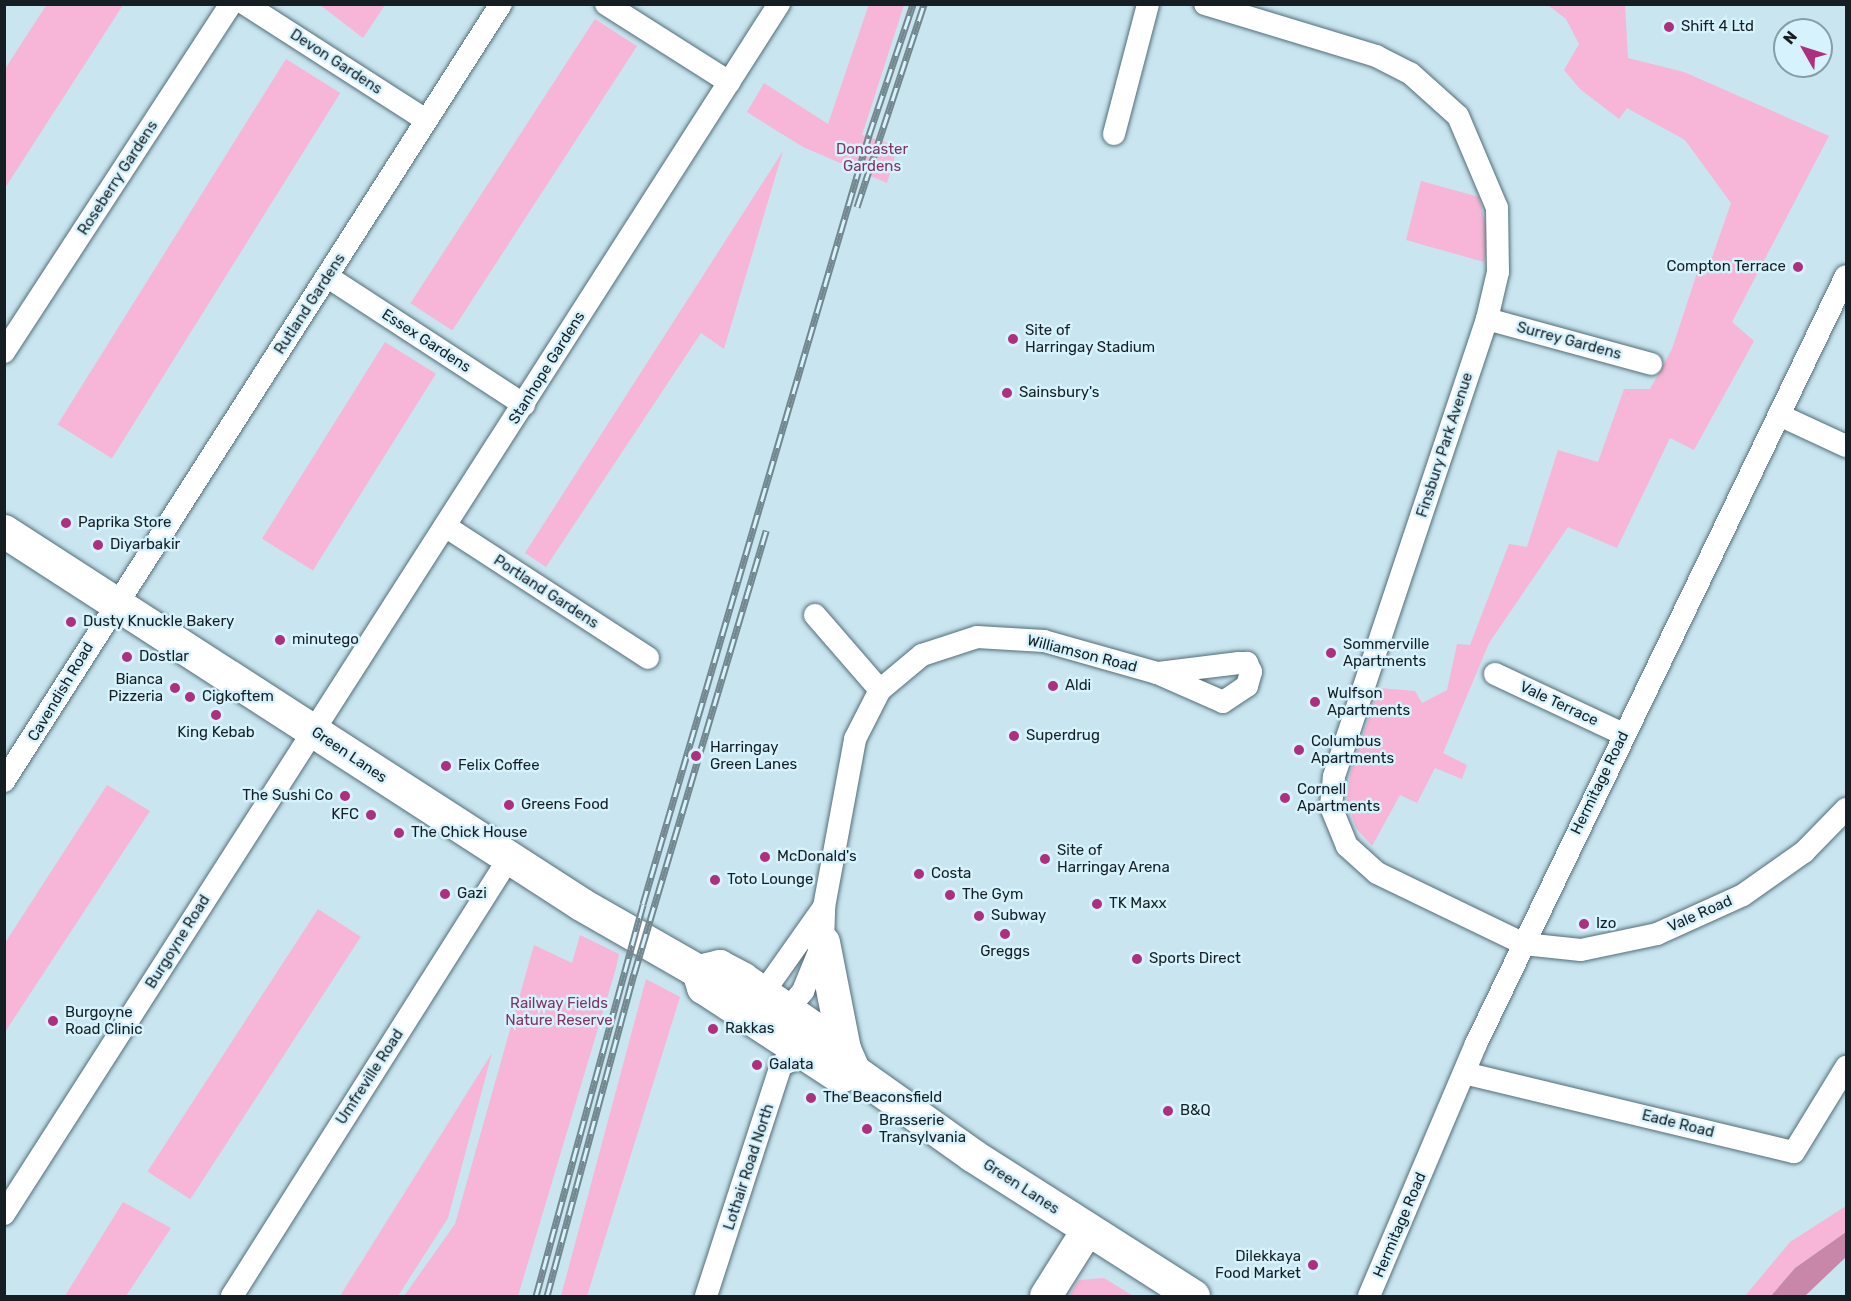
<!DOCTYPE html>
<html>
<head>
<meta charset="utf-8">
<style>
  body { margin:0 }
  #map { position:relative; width:1851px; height:1301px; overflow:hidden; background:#c8e5f0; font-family:Rubik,sans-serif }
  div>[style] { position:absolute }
  .green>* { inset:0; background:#f7b6d7; transform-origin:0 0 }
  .water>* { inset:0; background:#c887a9 }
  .roads { filter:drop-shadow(0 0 2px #546e78) drop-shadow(0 0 2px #546e78) }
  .minor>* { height:22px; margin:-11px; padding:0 11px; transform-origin:11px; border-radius:11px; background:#fff }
  .secondary>* { height:32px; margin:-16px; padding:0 16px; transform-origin:16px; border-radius:16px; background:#fff }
  .primary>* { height:33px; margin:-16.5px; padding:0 16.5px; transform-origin:16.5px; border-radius:16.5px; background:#fff }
  .rail>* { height:7px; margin-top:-3.5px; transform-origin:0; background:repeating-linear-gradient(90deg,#d5f2fd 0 14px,#73878f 0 28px); box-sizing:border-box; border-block:2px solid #73878f }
  .dots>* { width:16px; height:16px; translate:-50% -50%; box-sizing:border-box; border:3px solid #d5f2fd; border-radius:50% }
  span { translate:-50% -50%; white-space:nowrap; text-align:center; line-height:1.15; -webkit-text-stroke:5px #d5f2fd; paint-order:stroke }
  .poi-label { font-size:15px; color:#151f23 }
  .left { translate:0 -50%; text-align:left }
  .right { translate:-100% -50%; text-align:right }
  .street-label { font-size:15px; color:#151f23 }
  .park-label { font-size:15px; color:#833463 }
  .frame { position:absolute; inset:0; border:6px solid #151f23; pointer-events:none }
  .north { position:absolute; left:1773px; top:18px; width:60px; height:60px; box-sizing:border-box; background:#d5f2fd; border:2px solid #889ea6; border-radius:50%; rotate:309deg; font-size:16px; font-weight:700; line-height:24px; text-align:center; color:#151f23 }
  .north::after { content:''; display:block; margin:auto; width:21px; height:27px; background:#ad2f7e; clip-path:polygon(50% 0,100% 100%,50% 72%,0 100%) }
</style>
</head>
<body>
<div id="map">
  <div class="green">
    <i style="clip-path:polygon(47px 4px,123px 5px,5px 188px,5px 69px)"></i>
    <i style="clip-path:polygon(869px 4px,904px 5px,862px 135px,898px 146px,887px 183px,803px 147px,747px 112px,764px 83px,828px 124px)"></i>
    <i style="clip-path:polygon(320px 5px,320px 4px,385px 5px,363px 38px)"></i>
    <i style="clip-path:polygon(1548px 5px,1625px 5px,1628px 58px,1684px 72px,1829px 136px,1732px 322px,1754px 341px,1694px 450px,1670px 438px,1617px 548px,1568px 527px,1489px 643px,1443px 753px,1467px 765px,1462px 779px,1435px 768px,1417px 803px,1400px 795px,1372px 846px,1356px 828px,1347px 802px,1350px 774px,1379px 688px,1415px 691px,1422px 703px,1447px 690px,1457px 644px,1470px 645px,1509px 544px,1527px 547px,1558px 450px,1598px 462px,1624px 389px,1650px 389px,1672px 349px,1697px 273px,1706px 275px,1731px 203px,1685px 140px,1627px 108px,1619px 119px,1580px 89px,1564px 70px,1579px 44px,1566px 19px)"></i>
    <i style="left:595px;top:19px;width:50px;height:339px;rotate:33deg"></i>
    <i style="left:286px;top:59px;width:64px;height:431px;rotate:32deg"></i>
    <i style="clip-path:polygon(783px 151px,724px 349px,701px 333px,546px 567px,525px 553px)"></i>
    <i style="clip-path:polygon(1421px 181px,1479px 197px,1488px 236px,1484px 262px,1406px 240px)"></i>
    <i style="left:385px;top:342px;width:60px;height:232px;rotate:32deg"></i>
    <i style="clip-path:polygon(107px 785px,150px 811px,5px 1032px,5px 943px)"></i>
    <i style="left:318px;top:909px;width:51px;height:313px;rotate:33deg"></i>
    <i style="clip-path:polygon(580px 935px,619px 954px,616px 968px,518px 1296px,404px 1296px,455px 1224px,534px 945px,572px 963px)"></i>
    <i style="clip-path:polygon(646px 979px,680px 997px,587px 1296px,561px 1296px)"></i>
    <i style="clip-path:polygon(492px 1053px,448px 1218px,398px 1296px,340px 1296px)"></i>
    <i style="clip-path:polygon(123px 1202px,171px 1228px,126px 1296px,65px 1296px)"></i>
    <i style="clip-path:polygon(1846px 1206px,1846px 1232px,1795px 1268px,1771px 1296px,1745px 1296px,1790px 1242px)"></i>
    <i style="clip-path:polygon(1104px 1278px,1133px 1296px,1069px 1296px,1079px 1280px)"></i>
  </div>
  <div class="water">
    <i style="clip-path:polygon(1846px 1232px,1846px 1257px,1805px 1296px,1771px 1296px,1795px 1268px)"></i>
  </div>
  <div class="roads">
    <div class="minor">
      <i style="left:245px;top:4px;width:215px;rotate:32.7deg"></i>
      <i style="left:606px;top:4px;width:146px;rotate:32.4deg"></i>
      <i style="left:1205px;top:4px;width:179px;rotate:16.9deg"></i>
      <i style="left:1376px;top:56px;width:38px;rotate:27deg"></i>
      <i style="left:1410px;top:73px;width:64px;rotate:41.9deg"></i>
      <i style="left:1458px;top:116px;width:100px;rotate:67deg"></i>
      <i style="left:1497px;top:208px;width:64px;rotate:89.1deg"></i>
      <i style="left:1498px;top:272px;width:48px;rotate:103.2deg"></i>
      <i style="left:1487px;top:319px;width:483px;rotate:108.5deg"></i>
      <i style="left:1334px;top:777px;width:30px;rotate:96deg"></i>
      <i style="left:1331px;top:807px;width:42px;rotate:67.7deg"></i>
      <i style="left:1347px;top:846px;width:40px;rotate:42deg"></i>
      <i style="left:1377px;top:873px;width:163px;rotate:25.8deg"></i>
      <i style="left:1524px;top:944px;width:57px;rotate:6deg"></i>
      <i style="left:1581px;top:950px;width:78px;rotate:-11.9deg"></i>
      <i style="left:1657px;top:934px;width:94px;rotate:-24.4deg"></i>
      <i style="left:1743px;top:895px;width:75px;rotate:-35.2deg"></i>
      <i style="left:1804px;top:852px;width:60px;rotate:-45.7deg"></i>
      <i style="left:1114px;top:134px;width:134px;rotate:-75.3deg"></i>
      <i style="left:328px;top:277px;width:234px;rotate:33.1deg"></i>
      <i style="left:1487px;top:319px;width:170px;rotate:15.3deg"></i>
      <i style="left:4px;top:352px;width:415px;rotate:-56.9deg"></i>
      <i style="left:1779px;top:415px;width:74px;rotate:24.8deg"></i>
      <i style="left:445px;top:526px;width:242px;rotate:33deg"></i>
      <i style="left:815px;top:615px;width:99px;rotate:49.1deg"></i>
      <i style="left:1495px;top:674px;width:141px;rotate:25.1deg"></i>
      <i style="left:4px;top:781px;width:922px;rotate:-57.4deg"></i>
      <i style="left:756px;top:1003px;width:118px;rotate:-54.7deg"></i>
      <i style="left:779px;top:1019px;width:37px;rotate:-49deg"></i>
      <i style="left:803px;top:991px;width:53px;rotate:-67.8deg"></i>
      <i style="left:823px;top:942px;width:35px;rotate:-88deg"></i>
      <i style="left:824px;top:907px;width:171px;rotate:-79.5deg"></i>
      <i style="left:855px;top:739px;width:55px;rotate:-63deg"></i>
      <i style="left:880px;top:690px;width:55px;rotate:-39.8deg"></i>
      <i style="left:922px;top:655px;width:58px;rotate:-18.1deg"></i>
      <i style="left:977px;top:637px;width:67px;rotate:3.4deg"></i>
      <i style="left:1044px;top:641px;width:117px;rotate:15.8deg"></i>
      <i style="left:1157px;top:673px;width:72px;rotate:23.7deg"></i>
      <i style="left:1223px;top:702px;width:29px;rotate:-34deg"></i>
      <i style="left:1247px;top:686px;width:15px;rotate:-74deg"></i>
      <i style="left:1251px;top:672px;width:10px;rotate:-114deg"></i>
      <i style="left:1247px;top:663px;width:8px;rotate:180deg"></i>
      <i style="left:1239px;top:663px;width:83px;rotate:173deg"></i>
      <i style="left:1464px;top:1073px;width:339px;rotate:13.5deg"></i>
      <i style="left:1794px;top:1152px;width:100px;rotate:-58.5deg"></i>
      <i style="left:4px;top:1214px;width:1437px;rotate:-57.36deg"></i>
      <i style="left:232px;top:1296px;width:518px;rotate:-57.69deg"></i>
      <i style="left:706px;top:1296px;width:243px;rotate:-72deg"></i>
      <i style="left:781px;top:1065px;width:28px;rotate:-23deg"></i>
      <i style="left:1369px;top:1296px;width:274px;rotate:-67deg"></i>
      <i style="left:1476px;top:1044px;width:852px;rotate:-64.28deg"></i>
    </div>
    <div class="secondary">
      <i style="left:1046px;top:1296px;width:77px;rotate:-57.8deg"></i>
    </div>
    <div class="primary">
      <i style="left:4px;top:531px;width:687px;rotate:32.88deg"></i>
      <i style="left:581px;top:904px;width:135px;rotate:29.8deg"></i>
      <i style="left:698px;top:971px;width:22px;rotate:-13deg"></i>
      <i style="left:719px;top:966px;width:27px;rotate:28deg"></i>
      <i style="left:743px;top:979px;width:123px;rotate:34.7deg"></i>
      <i style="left:844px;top:1049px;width:24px;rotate:66deg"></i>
      <i style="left:854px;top:1071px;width:145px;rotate:35.4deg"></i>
      <i style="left:972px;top:1155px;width:262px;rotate:32.5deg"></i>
      <i style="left:823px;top:942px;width:109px;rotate:78.9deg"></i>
      <i style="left:698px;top:971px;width:17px;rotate:73deg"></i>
      <i style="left:703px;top:987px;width:163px;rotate:33.2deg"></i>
      <i style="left:839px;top:1076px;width:16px;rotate:-18deg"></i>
    </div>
  </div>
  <div class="rail">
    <i style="left:857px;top:207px;width:214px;rotate:-71.7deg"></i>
    <i style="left:536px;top:1296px;width:406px;rotate:-74.7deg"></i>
    <i style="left:643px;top:904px;width:802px;rotate:-73.62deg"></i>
    <i style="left:869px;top:135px;width:138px;rotate:-71.4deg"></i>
    <i style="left:547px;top:1296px;width:334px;rotate:-74.9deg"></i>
    <i style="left:634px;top:974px;width:463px;rotate:-73.4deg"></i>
  </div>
  <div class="dots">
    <i style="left:1669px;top:27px;background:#ad2f7e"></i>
    <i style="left:1798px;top:267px;background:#ad2f7e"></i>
    <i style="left:1013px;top:339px;background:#ad2f7e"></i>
    <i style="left:1007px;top:393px;background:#ad2f7e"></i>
    <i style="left:66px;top:523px;background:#ad2f7e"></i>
    <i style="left:98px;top:545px;background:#ad2f7e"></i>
    <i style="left:71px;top:622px;background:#ad2f7e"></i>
    <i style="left:280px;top:640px;background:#ad2f7e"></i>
    <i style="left:1331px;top:653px;background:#ad2f7e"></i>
    <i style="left:127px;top:657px;background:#ad2f7e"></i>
    <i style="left:1053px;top:686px;background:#ad2f7e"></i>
    <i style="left:175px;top:688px;background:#ad2f7e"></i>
    <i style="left:190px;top:697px;background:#ad2f7e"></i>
    <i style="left:1315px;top:702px;background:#ad2f7e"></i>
    <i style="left:216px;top:715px;background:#ad2f7e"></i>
    <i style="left:1014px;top:736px;background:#ad2f7e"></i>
    <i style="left:1299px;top:750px;background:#ad2f7e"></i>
    <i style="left:696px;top:756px;background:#ad2f7e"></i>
    <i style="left:446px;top:766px;background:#ad2f7e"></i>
    <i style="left:345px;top:796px;background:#ad2f7e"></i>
    <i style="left:1285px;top:798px;background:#ad2f7e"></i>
    <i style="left:509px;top:805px;background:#ad2f7e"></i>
    <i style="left:371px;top:815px;background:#ad2f7e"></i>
    <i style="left:399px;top:833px;background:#ad2f7e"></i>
    <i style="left:765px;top:857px;background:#ad2f7e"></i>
    <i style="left:1045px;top:859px;background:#ad2f7e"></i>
    <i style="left:919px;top:874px;background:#ad2f7e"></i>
    <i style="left:715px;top:880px;background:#ad2f7e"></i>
    <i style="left:445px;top:894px;background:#ad2f7e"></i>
    <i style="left:950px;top:895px;background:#ad2f7e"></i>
    <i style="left:1097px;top:904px;background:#ad2f7e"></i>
    <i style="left:979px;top:916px;background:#ad2f7e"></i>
    <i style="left:1584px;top:924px;background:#ad2f7e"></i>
    <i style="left:1005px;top:934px;background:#ad2f7e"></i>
    <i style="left:1137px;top:959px;background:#ad2f7e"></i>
    <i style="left:53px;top:1021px;background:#ad2f7e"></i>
    <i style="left:713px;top:1029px;background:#ad2f7e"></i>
    <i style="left:757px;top:1065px;background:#ad2f7e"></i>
    <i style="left:811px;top:1098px;background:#ad2f7e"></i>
    <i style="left:1168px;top:1111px;background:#ad2f7e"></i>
    <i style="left:867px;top:1129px;background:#ad2f7e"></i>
    <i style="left:1313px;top:1265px;background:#ad2f7e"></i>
  </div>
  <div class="poi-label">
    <span class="left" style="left:1681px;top:27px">Shift 4 Ltd</span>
    <span class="right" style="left:1786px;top:267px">Compton Terrace</span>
    <span class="left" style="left:1025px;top:339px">Site of<br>Harringay Stadium</span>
    <span class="left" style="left:1019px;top:393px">Sainsbury's</span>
    <span class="left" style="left:78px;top:523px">Paprika Store</span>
    <span class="left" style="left:110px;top:545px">Diyarbakir</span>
    <span class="left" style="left:83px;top:622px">Dusty Knuckle Bakery</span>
    <span class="left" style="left:292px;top:640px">minutego</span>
    <span class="left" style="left:1343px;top:653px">Sommerville<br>Apartments</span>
    <span class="left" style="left:139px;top:657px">Dostlar</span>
    <span class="right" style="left:163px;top:688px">Bianca<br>Pizzeria</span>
    <span class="left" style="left:1065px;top:686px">Aldi</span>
    <span class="left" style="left:1327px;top:702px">Wulfson<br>Apartments</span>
    <span class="left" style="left:202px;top:697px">Cigkoftem</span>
    <span style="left:216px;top:733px">King Kebab</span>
    <span class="left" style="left:1026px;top:736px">Superdrug</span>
    <span class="left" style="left:1311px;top:750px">Columbus<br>Apartments</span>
    <span class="left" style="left:710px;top:756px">Harringay<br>Green Lanes</span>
    <span class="left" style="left:458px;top:766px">Felix Coffee</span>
    <span class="left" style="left:1297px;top:798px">Cornell<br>Apartments</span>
    <span class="right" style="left:333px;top:796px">The Sushi Co</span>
    <span class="left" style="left:521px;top:805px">Greens Food</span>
    <span class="right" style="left:359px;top:815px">KFC</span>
    <span class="left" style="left:411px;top:833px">The Chick House</span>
    <span class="left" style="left:1057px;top:859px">Site of<br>Harringay Arena</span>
    <span class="left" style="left:777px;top:857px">McDonald's</span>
    <span class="left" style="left:931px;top:874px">Costa</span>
    <span class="left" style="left:727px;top:880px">Toto Lounge</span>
    <span class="left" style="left:457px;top:894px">Gazi</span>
    <span class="left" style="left:962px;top:895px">The Gym</span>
    <span class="left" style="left:1109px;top:904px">TK Maxx</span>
    <span class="left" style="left:991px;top:916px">Subway</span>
    <span class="left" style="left:1596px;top:924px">Izo</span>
    <span style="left:1005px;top:952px">Greggs</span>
    <span class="left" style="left:1149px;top:959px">Sports Direct</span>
    <span class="left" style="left:65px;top:1021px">Burgoyne<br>Road Clinic</span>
    <span class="left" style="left:725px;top:1029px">Rakkas</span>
    <span class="left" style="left:769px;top:1065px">Galata</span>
    <span class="left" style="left:823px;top:1098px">The Beaconsfield</span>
    <span class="left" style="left:1180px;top:1111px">B&amp;Q</span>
    <span class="left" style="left:879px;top:1129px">Brasserie<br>Transylvania</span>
    <span class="right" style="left:1301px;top:1265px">Dilekkaya<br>Food Market</span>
  </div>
  <div class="street-label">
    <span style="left:336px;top:62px;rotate:33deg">Devon Gardens</span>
    <span style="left:118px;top:178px;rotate:-57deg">Roseberry Gardens</span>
    <span style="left:310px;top:304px;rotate:-57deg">Rutland Gardens</span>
    <span style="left:426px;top:341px;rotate:33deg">Essex Gardens</span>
    <span style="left:1569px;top:341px;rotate:15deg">Surrey Gardens</span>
    <span style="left:547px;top:368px;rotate:-58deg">Stanhope Gardens</span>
    <span style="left:1445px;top:445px;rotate:-72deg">Finsbury Park Avenue</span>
    <span style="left:546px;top:592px;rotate:33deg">Portland Gardens</span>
    <span style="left:1082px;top:654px;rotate:14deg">Williamson Road</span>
    <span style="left:61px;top:692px;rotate:-59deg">Cavendish Road</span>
    <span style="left:1559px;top:704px;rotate:25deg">Vale Terrace</span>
    <span style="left:349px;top:755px;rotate:34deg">Green Lanes</span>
    <span style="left:1600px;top:783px;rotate:-64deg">Hermitage Road</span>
    <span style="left:1700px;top:914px;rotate:-24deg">Vale Road</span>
    <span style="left:178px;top:942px;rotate:-58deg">Burgoyne Road</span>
    <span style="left:370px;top:1077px;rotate:-57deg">Umfreville Road</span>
    <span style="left:1678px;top:1124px;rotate:14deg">Eade Road</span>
    <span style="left:749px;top:1167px;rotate:-72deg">Lothair Road North</span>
    <span style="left:1021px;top:1187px;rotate:33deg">Green Lanes</span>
    <span style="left:1400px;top:1225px;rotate:-67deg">Hermitage Road</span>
  </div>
  <div class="park-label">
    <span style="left:872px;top:158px">Doncaster<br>Gardens</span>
    <span style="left:559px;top:1012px">Railway Fields<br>Nature Reserve</span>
  </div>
  <div class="frame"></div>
  <div class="north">N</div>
</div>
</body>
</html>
